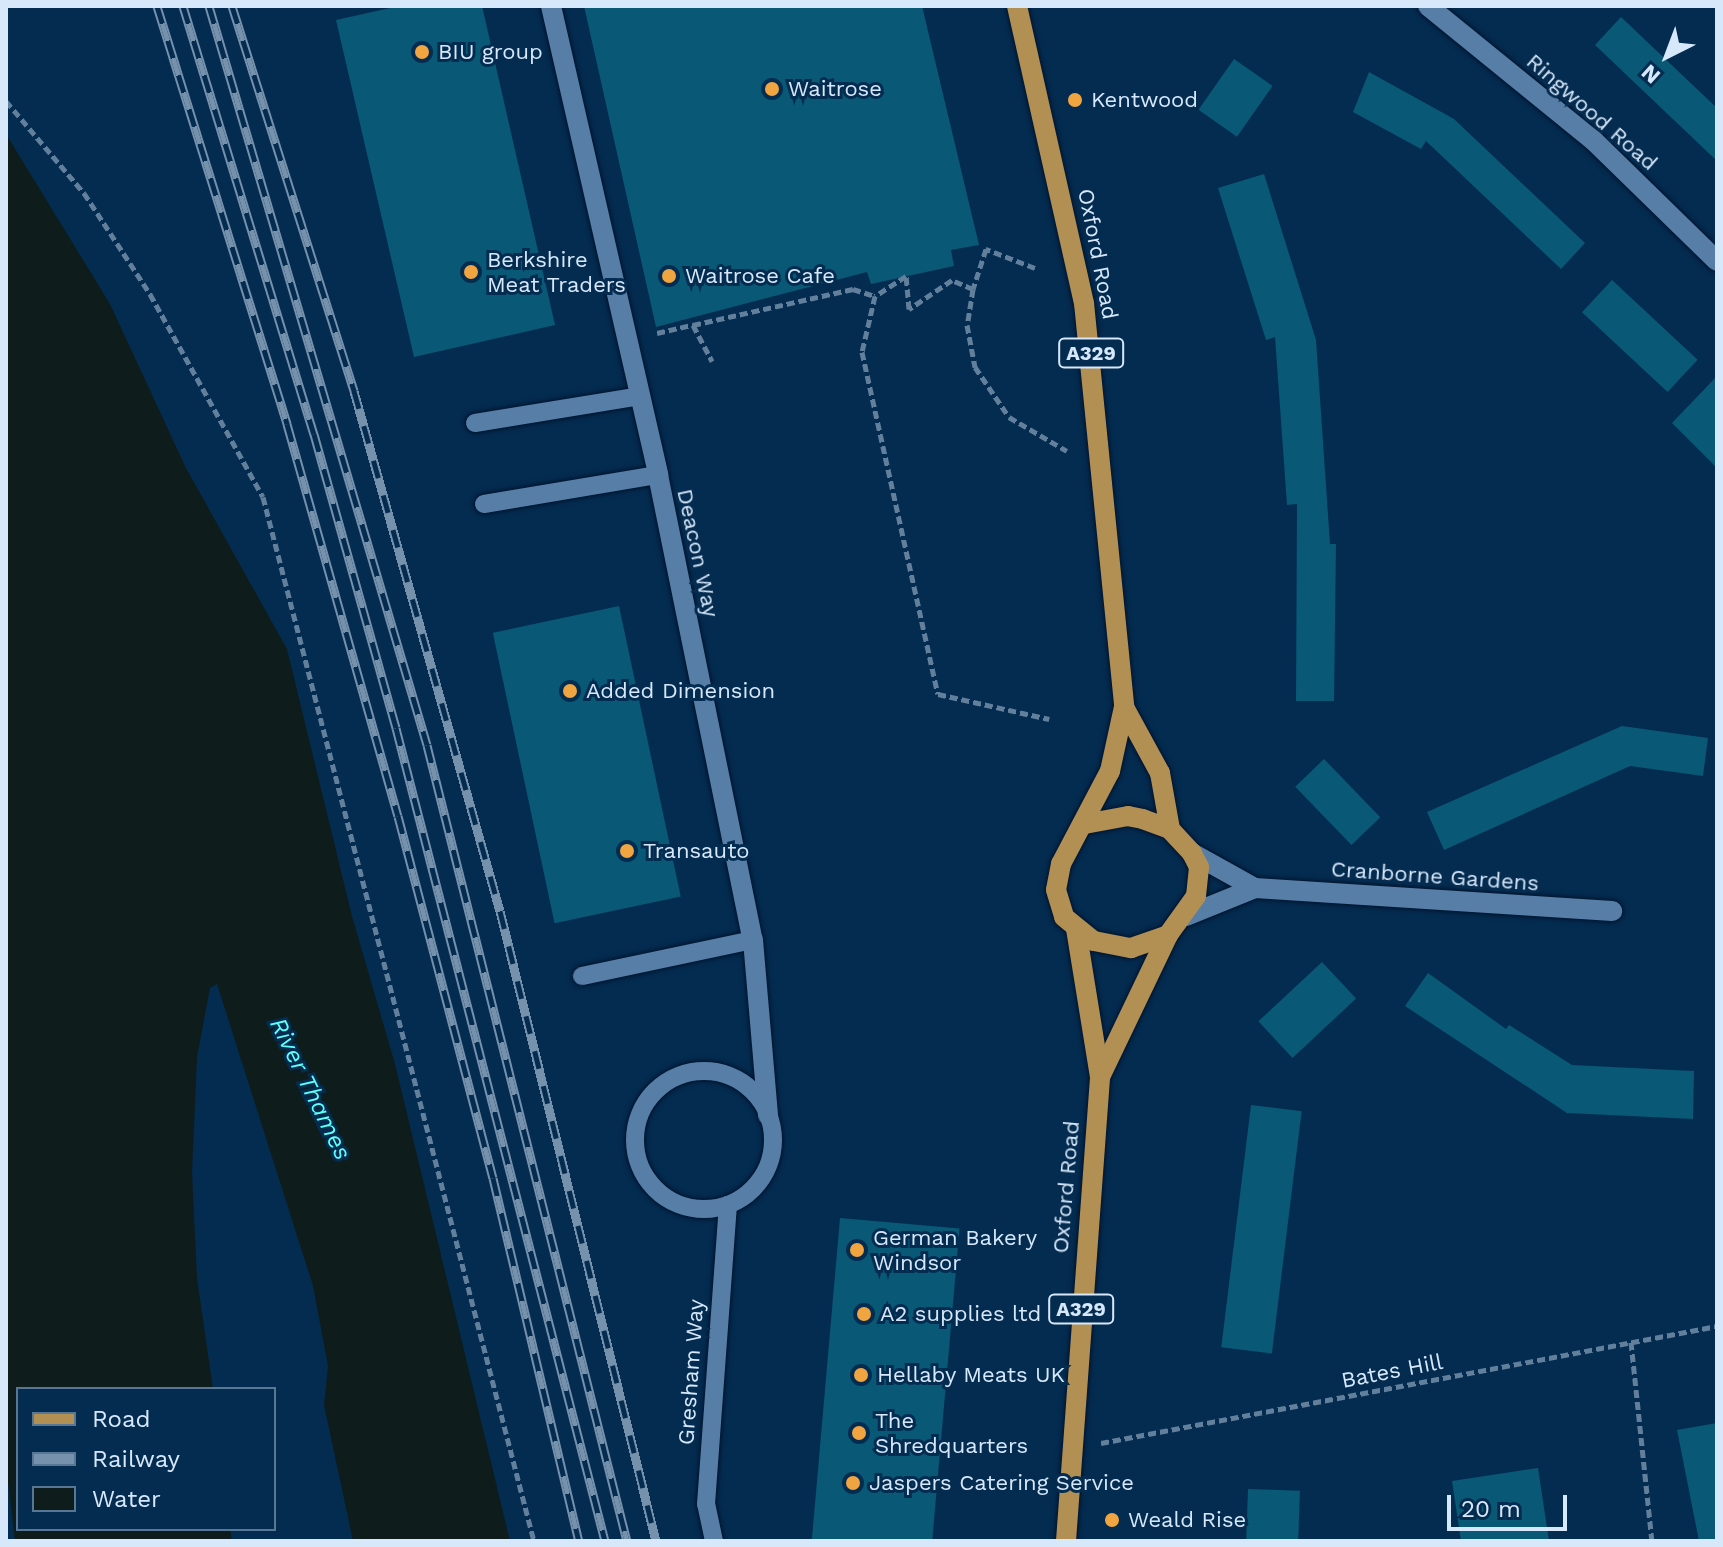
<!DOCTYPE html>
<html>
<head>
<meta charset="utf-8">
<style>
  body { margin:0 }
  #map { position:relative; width:1723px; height:1547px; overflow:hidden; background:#042c50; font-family:"Work Sans",sans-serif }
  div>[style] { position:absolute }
  .water>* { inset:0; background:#0e1d1c }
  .building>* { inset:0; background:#095875; transform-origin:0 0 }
  .path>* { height:5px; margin-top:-2.5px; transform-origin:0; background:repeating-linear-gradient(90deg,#62809c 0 8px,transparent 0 12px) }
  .roads { filter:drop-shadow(0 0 2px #00142e) drop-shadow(0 0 2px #00142e) }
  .service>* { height:18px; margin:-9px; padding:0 9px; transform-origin:9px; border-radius:9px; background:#577ea7 }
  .service>.ring { margin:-9px; padding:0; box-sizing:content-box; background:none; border:18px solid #577ea7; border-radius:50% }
  .minor>* { height:20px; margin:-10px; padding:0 10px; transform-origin:10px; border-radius:10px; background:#577ea7 }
  .primary>* { height:20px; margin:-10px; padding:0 10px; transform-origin:10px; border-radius:10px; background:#b29054 }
  .rail>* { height:9px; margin-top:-4.5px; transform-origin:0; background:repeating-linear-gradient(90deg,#042c50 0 18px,#7691ac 0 36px); box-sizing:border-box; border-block:2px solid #7691ac }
  .dots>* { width:22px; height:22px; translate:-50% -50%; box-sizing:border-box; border:4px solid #042c50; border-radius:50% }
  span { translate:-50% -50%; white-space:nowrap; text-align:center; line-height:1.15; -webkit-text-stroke:6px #042c50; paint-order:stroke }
  .shield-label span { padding:2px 6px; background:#042c50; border:2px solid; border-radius:6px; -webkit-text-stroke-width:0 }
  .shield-label { font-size:20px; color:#d7e8fa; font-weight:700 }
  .poi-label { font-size:22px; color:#d7e8fa }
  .left { translate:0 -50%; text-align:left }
  .street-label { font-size:22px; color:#d7e8fa }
  .water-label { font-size:24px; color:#5dfff6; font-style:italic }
  .frame { position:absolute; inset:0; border:8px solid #d7e8fa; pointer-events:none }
  .legend { position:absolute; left:16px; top:1387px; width:260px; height:144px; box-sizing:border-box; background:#042c50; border:2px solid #587794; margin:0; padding:10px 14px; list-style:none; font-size:24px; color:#d7e8fa }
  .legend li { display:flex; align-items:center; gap:16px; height:40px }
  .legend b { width:40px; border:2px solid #587794 }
  .north { position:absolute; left:1627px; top:16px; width:80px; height:80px; -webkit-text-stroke:6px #042c50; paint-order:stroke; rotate:222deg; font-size:22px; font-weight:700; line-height:32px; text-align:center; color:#d7e8fa }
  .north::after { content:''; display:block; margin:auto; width:28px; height:36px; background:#d7e8fa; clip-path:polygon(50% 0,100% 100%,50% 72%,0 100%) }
  .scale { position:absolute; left:1447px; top:1495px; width:120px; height:36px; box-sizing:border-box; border:4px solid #d7e8fa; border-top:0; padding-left:10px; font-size:24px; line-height:28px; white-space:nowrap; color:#d7e8fa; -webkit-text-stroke:6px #042c50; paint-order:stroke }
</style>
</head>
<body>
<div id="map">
  <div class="water">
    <i style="clip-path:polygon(6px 134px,110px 304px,186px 468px,287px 649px,352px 916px,395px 1064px,510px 1541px,353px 1541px,324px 1405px,328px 1366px,313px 1286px,217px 984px,210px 988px,197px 1057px,192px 1172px,197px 1278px,213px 1389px,18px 1389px,18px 1529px,230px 1529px,232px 1541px,15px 1541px,6px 1465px)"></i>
  </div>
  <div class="building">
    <i style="clip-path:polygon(399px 6px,482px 6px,555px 325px,414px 357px,336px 20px)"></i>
    <i style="clip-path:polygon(584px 6px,922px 6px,979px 245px,951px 250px,954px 266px,871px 284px,867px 272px,656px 327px)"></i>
    <i style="clip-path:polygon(1621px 17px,1717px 108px,1717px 161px,1595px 45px)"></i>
    <i style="left:1234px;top:59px;width:47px;height:62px;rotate:35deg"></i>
    <i style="clip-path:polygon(1369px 72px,1454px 119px,1585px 243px,1561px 269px,1426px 141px,1421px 149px,1353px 112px)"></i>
    <i style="clip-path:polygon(1264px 174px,1316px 340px,1330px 544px,1336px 544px,1334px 701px,1296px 701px,1297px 504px,1287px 505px,1275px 337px,1266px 340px,1218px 188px)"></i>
    <i style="left:1612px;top:280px;width:117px;height:44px;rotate:43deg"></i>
    <i style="clip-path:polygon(1717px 376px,1717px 468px,1672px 423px)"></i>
    <i style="left:619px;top:606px;width:297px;height:129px;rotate:78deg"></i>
    <i style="clip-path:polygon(1622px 726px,1708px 738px,1703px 776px,1630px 766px,1444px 850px,1427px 812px)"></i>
    <i style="left:1324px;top:759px;width:81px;height:40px;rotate:46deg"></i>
    <i style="left:1322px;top:962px;width:50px;height:87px;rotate:47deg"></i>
    <i style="clip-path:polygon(1428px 973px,1506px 1029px,1509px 1025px,1572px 1065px,1694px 1071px,1693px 1119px,1567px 1113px,1405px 1006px)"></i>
    <i style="left:1251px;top:1105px;width:51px;height:244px;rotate:7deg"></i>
    <i style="left:840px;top:1218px;width:120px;height:324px;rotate:5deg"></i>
    <i style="clip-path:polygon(1717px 1423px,1717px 1541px,1699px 1541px,1677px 1430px)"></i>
    <i style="clip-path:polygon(1538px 1468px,1549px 1541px,1461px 1541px,1452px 1481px)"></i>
    <i style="left:1248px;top:1489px;width:52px;height:52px;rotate:2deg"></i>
  </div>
  <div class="path">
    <i style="left:6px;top:101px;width:121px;rotate:49.7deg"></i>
    <i style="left:84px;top:193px;width:121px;rotate:56.8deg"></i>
    <i style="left:150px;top:294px;width:232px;rotate:60.9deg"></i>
    <i style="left:263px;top:497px;width:1079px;rotate:75.45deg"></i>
    <i style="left:1035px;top:268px;width:53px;rotate:-158.8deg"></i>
    <i style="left:986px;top:249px;width:42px;rotate:108deg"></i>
    <i style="left:973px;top:289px;width:23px;rotate:-157deg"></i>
    <i style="left:952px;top:280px;width:52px;rotate:146deg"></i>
    <i style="left:909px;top:309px;width:33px;rotate:-95deg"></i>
    <i style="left:906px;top:276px;width:37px;rotate:147deg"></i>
    <i style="left:875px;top:296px;width:57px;rotate:103.1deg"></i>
    <i style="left:862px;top:352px;width:350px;rotate:77.5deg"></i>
    <i style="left:938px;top:694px;width:114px;rotate:12.7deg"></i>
    <i style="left:973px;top:289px;width:36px;rotate:99deg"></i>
    <i style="left:967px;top:325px;width:43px;rotate:79.2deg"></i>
    <i style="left:975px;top:367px;width:60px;rotate:55.8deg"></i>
    <i style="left:1009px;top:417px;width:67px;rotate:30.4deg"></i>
    <i style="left:693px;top:325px;width:164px;rotate:-12.7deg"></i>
    <i style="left:853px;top:289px;width:23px;rotate:18deg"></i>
    <i style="left:657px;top:333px;width:37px;rotate:-13deg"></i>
    <i style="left:693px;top:325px;width:41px;rotate:62.2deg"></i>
    <i style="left:1631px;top:1342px;width:200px;rotate:84deg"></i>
    <i style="left:1101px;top:1443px;width:627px;rotate:-10.75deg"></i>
  </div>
  <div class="roads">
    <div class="service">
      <i style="left:475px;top:423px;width:167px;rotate:-9.3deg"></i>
      <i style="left:484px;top:504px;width:176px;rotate:-9.5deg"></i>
      <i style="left:582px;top:976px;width:175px;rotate:-11.9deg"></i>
      <i class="ring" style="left:635px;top:1071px;width:120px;height:120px"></i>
      <i style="left:714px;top:1541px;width:38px;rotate:-102deg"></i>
      <i style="left:706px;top:1504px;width:300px;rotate:-85.8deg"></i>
    </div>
    <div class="minor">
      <i style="left:551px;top:6px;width:481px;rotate:77.1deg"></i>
      <i style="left:658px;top:475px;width:475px;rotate:78.5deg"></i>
      <i style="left:753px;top:940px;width:176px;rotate:85.1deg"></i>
      <i style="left:1428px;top:6px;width:213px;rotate:39.1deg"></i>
      <i style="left:1593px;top:140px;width:173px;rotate:44.3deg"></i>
      <i style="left:1192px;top:853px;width:72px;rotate:29.1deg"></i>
      <i style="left:1255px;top:888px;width:358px;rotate:3.7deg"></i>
      <i style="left:1186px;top:916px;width:74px;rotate:-22.1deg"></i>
    </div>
    <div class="primary">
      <i style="left:1017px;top:6px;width:304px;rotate:77.3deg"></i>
      <i style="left:1084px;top:303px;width:406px;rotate:84.3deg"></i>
      <i style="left:1124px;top:707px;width:66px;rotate:102.3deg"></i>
      <i style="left:1110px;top:771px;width:105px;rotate:117.8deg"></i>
      <i style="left:1061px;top:864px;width:26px;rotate:101deg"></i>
      <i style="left:1056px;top:890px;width:28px;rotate:73deg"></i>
      <i style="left:1064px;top:917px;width:38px;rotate:39deg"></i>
      <i style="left:1094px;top:941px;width:38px;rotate:11deg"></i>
      <i style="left:1131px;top:948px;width:39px;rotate:-19deg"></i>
      <i style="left:1168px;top:935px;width:48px;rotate:-54.3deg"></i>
      <i style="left:1196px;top:896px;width:29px;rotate:-84deg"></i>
      <i style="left:1199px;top:867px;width:16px;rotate:-117deg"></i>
      <i style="left:1192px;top:853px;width:33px;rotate:-133deg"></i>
      <i style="left:1170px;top:829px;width:29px;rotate:-160deg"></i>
      <i style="left:1143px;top:819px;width:15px;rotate:-169deg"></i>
      <i style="left:1128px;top:816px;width:44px;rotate:169.5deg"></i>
      <i style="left:1124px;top:707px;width:75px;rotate:61.4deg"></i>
      <i style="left:1160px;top:773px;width:57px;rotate:79.9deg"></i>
      <i style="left:1100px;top:1077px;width:157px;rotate:-64.4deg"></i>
      <i style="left:1066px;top:1541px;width:465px;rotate:-85.8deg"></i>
      <i style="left:1100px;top:1077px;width:150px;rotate:-99.2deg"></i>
    </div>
  </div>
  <div class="rail">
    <i style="left:157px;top:6px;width:438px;rotate:72.7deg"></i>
    <i style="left:287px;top:424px;width:407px;rotate:74.2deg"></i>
    <i style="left:398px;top:816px;width:374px;rotate:75.3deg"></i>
    <i style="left:493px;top:1178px;width:373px;rotate:76.7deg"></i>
    <i style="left:183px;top:6px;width:448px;rotate:73deg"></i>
    <i style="left:314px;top:434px;width:305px;rotate:74.4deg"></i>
    <i style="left:396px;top:728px;width:839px;rotate:75.58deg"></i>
    <i style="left:209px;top:6px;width:770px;rotate:73.56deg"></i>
    <i style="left:427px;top:745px;width:821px;rotate:75.9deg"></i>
    <i style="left:232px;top:6px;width:404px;rotate:72.4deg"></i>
    <i style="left:354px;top:391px;width:540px;rotate:74.32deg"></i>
    <i style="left:500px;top:911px;width:649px;rotate:76.09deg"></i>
  </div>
  <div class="dots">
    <i style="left:422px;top:52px;background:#f1a540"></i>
    <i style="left:772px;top:89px;background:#f1a540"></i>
    <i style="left:1075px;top:100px;background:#f1a540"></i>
    <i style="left:471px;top:272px;background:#f1a540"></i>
    <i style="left:669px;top:276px;background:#f1a540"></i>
    <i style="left:570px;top:691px;background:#f1a540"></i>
    <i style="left:627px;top:851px;background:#f1a540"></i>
    <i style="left:857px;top:1250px;background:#f1a540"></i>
    <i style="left:864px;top:1314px;background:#f1a540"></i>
    <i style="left:861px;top:1375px;background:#f1a540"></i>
    <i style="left:859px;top:1433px;background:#f1a540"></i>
    <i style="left:853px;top:1483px;background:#f1a540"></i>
    <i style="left:1112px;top:1520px;background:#f1a540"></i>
  </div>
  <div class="shield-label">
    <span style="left:1091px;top:353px">A329</span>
    <span style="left:1081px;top:1309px">A329</span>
  </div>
  <div class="poi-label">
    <span class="left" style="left:438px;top:52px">BIU group</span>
    <span class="left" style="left:788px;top:89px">Waitrose</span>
    <span class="left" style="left:1091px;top:100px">Kentwood</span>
    <span class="left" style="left:487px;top:272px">Berkshire<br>Meat Traders</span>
    <span class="left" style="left:685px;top:276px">Waitrose Cafe</span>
    <span class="left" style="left:586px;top:691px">Added Dimension</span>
    <span class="left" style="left:643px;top:851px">Transauto</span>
    <span class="left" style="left:873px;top:1250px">German Bakery<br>Windsor</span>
    <span class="left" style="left:880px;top:1314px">A2 supplies ltd</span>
    <span class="left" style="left:877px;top:1375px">Hellaby Meats UK</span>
    <span class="left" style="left:875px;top:1433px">The<br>Shredquarters</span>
    <span class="left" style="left:869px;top:1483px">Jaspers Catering Service</span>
    <span class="left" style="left:1128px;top:1520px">Weald Rise</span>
  </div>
  <div class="street-label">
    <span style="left:1592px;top:112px;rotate:41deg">Ringwood Road</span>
    <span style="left:1098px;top:254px;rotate:79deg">Oxford Road</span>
    <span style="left:698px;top:553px;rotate:78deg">Deacon Way</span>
    <span style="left:1435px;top:876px;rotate:4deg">Cranborne Gardens</span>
    <span style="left:1066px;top:1187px;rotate:-85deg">Oxford Road</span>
    <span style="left:1392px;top:1371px;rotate:-11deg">Bates Hill</span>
    <span style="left:691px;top:1372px;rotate:-86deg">Gresham Way</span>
  </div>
  <div class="water-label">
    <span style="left:310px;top:1089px;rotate:64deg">River Thames</span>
  </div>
  <div class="frame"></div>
  <ul class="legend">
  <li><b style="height:10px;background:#b29054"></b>Road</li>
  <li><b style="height:10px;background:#7691ac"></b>Railway</li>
  <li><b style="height:22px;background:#0e1d1c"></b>Water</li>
  </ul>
  <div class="north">N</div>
  <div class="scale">20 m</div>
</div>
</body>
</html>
